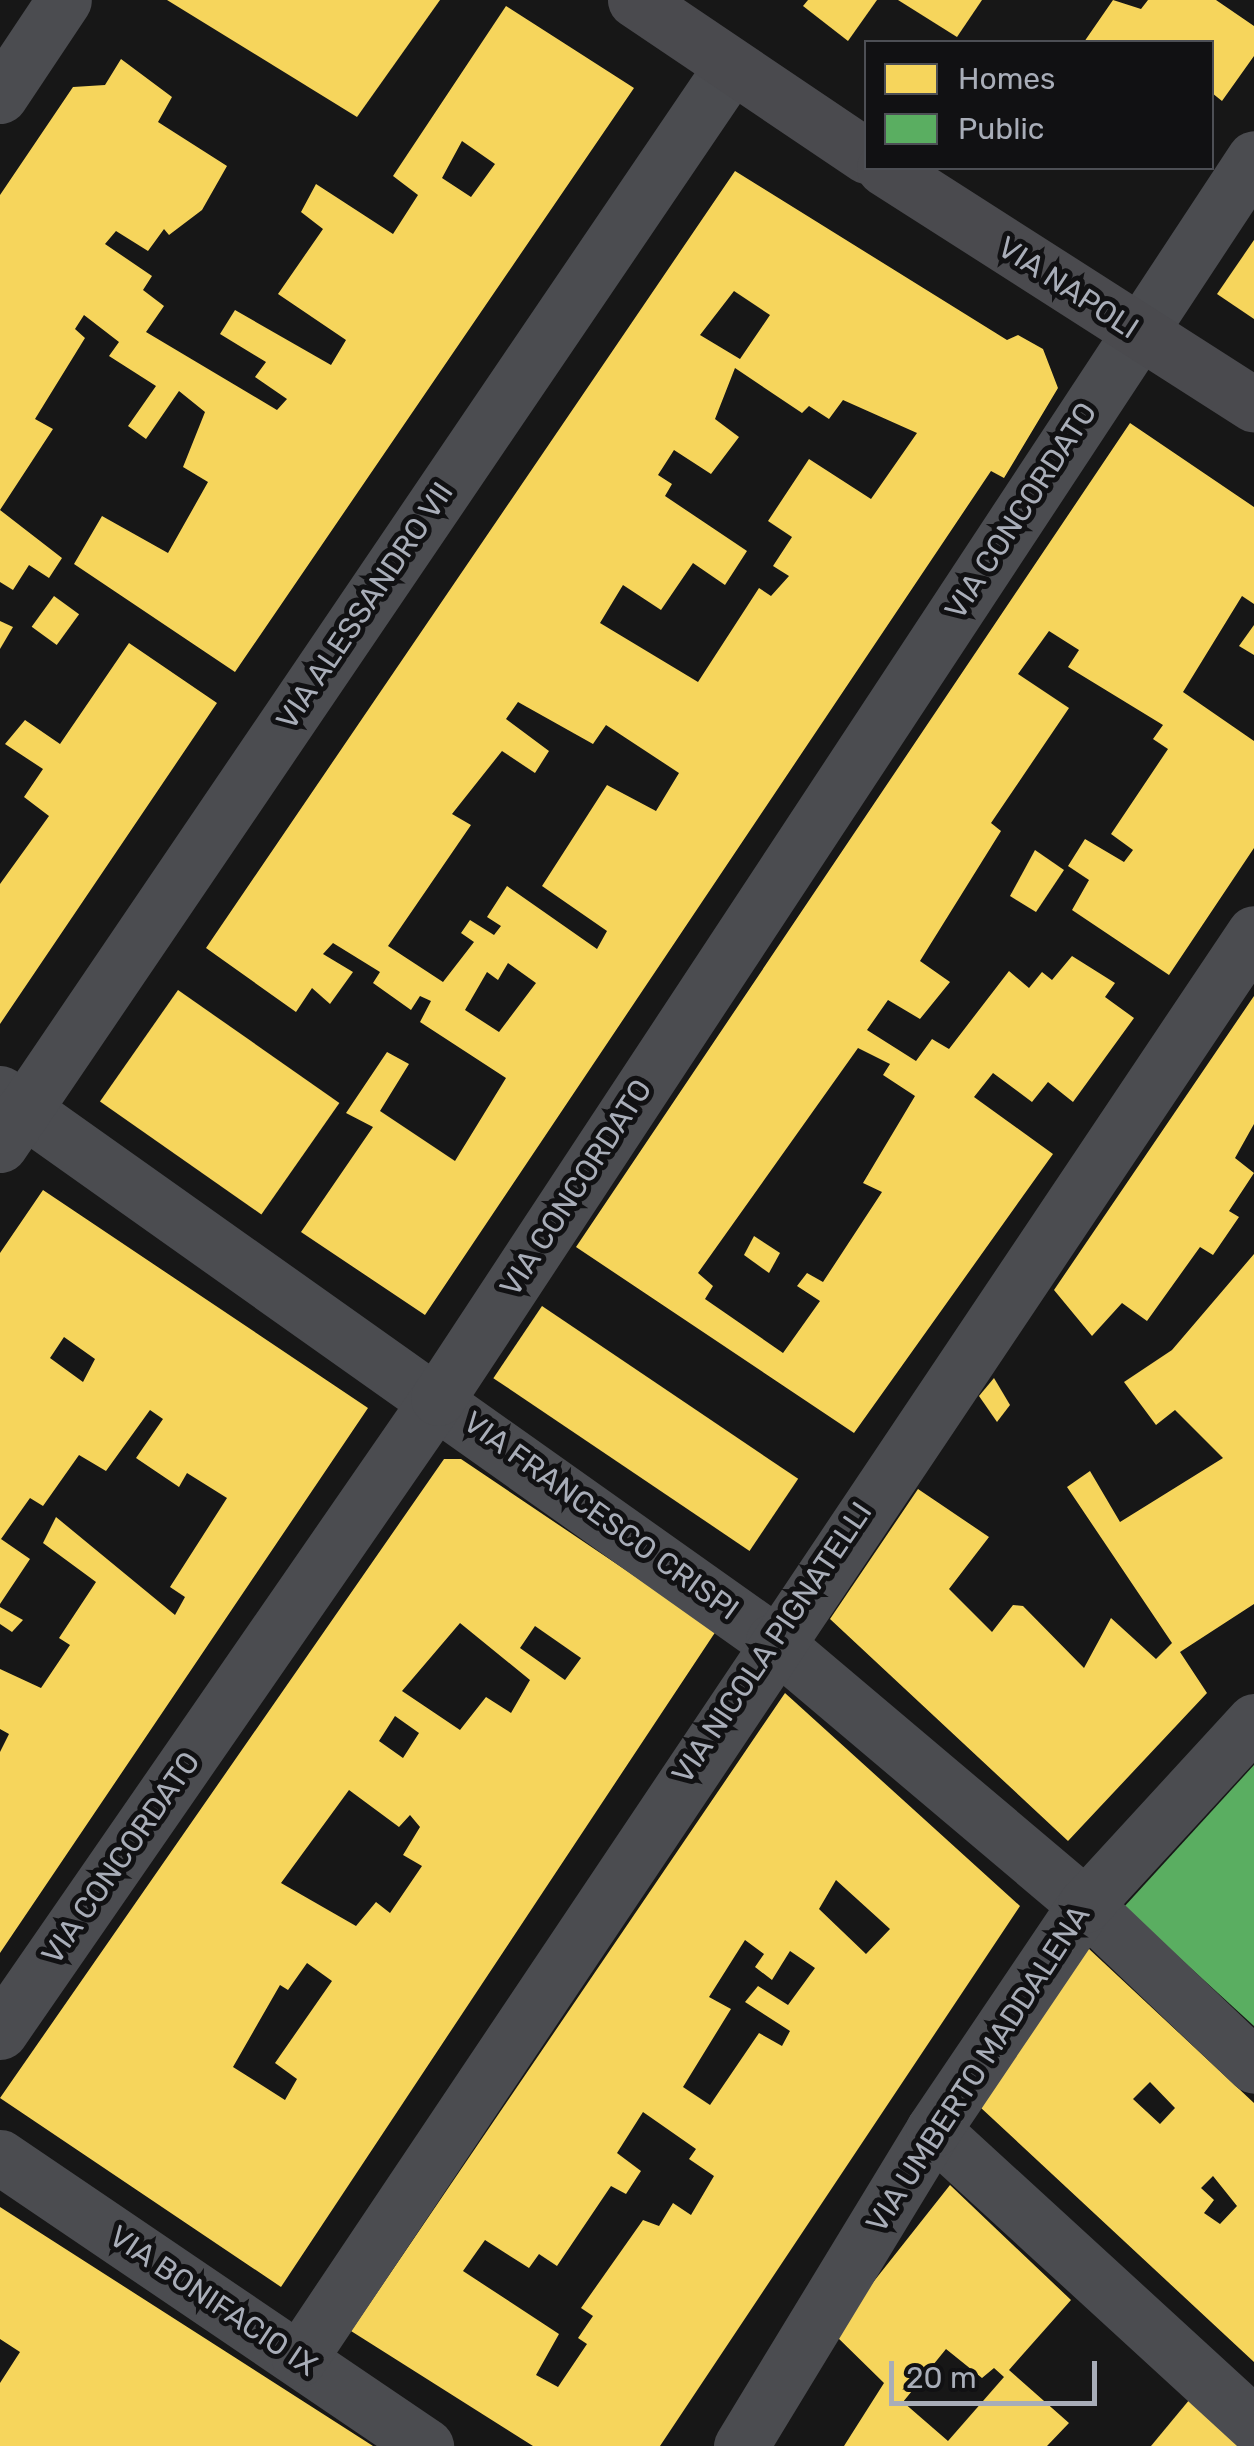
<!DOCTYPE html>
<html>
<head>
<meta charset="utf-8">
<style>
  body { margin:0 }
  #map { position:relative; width:1254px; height:2446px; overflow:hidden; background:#171717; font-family:Rubik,sans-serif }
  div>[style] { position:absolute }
  .homes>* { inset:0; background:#f6d55c; transform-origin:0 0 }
  .public>* { inset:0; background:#5aae61 }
  .minor>* { height:55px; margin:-27.5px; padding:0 27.5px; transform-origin:27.5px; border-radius:27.5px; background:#4b4c50 }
  .secondary>* { height:55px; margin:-27.5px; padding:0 27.5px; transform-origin:27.5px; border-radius:27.5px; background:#4a4a4e }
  span { translate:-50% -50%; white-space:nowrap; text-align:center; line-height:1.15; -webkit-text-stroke:10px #111113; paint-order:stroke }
  .street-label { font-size:30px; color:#a8adb8 }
  .legend { position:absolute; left:864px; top:40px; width:350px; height:130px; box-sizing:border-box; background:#111113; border:2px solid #4d4f55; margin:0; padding:12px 18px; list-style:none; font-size:30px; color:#a8adb8 }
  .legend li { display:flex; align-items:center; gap:20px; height:50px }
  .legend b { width:50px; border:2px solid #4d4f55 }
  .scale { position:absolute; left:889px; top:2361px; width:208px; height:45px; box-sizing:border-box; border:5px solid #a8adb8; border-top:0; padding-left:12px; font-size:30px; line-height:35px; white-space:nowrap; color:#a8adb8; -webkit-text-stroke:8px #111113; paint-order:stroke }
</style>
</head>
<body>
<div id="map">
  <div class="homes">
    <i style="clip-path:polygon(167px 0,440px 0,357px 117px)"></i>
    <i style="clip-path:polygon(808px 0,877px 0,848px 41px,803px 6px)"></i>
    <i style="clip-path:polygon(898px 0,982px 0,957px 37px)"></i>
    <i style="clip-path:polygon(1113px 0,1141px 9px,1148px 0,1216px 0,1254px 26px,1254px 56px,1222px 101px,1212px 93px,1212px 42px,1084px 42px)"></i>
    <i style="clip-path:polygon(evenodd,506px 6px,634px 88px,235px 672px,74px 564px,102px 516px,168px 553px,208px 482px,183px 467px,205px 412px,179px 391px,146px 439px,128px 426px,156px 386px,109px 356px,119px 342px,84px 315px,75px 329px,85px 338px,35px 419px,53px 429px,0 510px,62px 558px,49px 578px,29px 565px,13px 590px,0 582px,0 195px,73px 87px,105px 85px,121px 59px,172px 97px,158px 122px,227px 166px,202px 210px,169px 235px,164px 229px,148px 251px,116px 231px,105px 244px,152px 276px,143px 290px,164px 306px,146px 332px,277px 410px,287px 399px,255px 377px,266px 362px,220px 334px,235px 310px,331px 365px,346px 340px,278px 294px,323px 229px,301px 212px,316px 184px,393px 234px,418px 195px,393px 176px,506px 6px,462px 141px,495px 164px,471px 197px,442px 178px,462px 141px)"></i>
    <i style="clip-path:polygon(evenodd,735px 171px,1007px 340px,1018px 335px,1043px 349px,1058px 388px,1004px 478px,991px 471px,425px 1315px,301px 1232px,373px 1127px,346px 1113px,387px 1052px,409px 1064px,380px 1111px,455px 1161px,506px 1078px,420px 1022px,431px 1001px,420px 996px,411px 1010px,373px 983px,380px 972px,333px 943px,323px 954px,353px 972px,330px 1004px,312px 988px,296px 1012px,206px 948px,735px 171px,734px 291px,770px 315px,740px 359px,700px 335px,734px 291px,735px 171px,735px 368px,802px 413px,809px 406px,829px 419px,843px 400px,917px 433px,871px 499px,809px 459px,768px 521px,792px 537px,773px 566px,789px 576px,771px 596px,759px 588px,698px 682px,600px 623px,623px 585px,661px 610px,693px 563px,725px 585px,747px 551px,665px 496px,672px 484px,658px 475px,674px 450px,711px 474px,739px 437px,715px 419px,735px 368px,735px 171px,518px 702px,593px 744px,606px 725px,679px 773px,656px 811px,607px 785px,542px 886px,607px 931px,597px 949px,507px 886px,487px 917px,501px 926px,494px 935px,470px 920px,461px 933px,474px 942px,443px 982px,388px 946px,471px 825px,452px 814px,502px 751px,535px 773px,549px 751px,506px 719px,518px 702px,735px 171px,508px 963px,536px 983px,499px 1032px,465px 1010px,487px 972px,498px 980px,508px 963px)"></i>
    <i style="clip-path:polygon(1254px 240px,1254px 319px,1217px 294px)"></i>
    <i style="clip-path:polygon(evenodd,1130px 423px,1254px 507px,1254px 604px,1242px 596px,1183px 692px,1254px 741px,1254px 848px,1169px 975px,1072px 910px,1089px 880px,1068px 866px,1085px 839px,1124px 862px,1133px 850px,1111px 834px,1168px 749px,1153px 739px,1163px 725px,1068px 667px,1079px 650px,1049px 631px,1018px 674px,1069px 708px,991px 823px,1001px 831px,920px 961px,950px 982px,920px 1019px,888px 1000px,867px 1030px,916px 1061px,932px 1039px,949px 1049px,1009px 971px,1029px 988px,1042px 972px,1052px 980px,1072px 956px,1115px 983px,1105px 997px,1134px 1018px,1073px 1102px,1048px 1082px,1032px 1102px,993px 1073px,974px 1097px,1053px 1154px,854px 1433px,576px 1247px,1130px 423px,858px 1048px,890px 1064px,883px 1075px,915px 1096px,863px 1183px,882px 1192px,823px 1282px,807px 1273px,797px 1286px,820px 1301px,783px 1353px,705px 1299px,713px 1286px,698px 1273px,858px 1048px)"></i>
    <i style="left:54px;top:596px;width:31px;height:38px;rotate:36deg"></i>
    <i style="clip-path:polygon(0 621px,13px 627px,0 649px)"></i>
    <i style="clip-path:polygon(1254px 625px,1254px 655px,1239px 646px)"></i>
    <i style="clip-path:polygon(129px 643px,217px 703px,0 1024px,0 884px,49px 816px,24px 797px,43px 769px,5px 744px,25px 720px,60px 744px)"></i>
    <i style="clip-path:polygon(1035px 850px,1064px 870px,1036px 912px,1010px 896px)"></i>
    <i style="left:178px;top:990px;width:197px;height:136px;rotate:35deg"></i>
    <i style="clip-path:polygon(1254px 996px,1254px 1124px,1235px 1158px,1254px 1173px,1229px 1211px,1239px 1217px,1213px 1255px,1200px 1247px,1147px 1321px,1122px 1303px,1092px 1336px,1054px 1290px)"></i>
    <i style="clip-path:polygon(evenodd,43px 1190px,368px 1408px,0 1953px,0 1752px,9px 1734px,0 1729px,0 1669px,41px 1688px,70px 1645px,59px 1638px,96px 1582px,43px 1543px,56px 1517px,175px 1615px,185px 1597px,170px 1587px,227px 1498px,187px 1473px,179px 1487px,136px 1458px,163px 1419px,150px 1410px,106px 1471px,79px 1455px,43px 1506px,30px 1498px,1px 1539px,30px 1559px,0 1604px,0 1253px,43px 1190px,64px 1337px,95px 1359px,83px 1382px,50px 1358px,64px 1337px)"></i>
    <i style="clip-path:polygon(754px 1236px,780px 1253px,769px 1273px,744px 1255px)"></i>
    <i style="clip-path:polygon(1254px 1254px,1254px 1604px,1180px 1652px,1207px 1693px,1068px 1841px,830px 1619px,918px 1489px,989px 1537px,949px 1589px,992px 1632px,1013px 1605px,1023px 1606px,1084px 1668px,1111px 1618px,1156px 1659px,1172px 1643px,1067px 1487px,1090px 1471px,1120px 1522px,1223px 1458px,1175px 1410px,1156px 1425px,1124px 1382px,1172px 1350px)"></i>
    <i style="left:542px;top:1306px;width:309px;height:87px;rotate:34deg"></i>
    <i style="clip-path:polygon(994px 1378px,1010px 1405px,997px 1422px,979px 1396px)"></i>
    <i style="clip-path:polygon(evenodd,444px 1459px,461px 1459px,716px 1631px,281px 2287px,0 2098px,444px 1459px,460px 1623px,530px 1680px,511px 1713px,486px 1697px,460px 1730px,402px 1691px,460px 1623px,444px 1459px,535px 1626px,581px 1658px,565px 1680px,520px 1648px,535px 1626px,444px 1459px,395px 1716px,419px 1733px,403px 1758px,379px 1741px,395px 1716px,444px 1459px,349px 1790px,399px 1827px,410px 1815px,420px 1827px,403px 1855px,422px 1866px,390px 1913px,376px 1902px,356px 1926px,281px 1883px,349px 1790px,444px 1459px,307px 1963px,332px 1981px,275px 2063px,297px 2079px,285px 2100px,233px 2067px,280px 1985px,288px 1990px,307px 1963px)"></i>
    <i style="clip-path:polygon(0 1607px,23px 1620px,12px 1632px,0 1624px)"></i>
    <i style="clip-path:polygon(evenodd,785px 1693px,1020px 1906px,660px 2446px,533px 2446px,351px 2331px,785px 1693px,836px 1880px,890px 1929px,866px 1954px,819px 1909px,836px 1880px,785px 1693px,745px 1940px,764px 1954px,755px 1967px,772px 1980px,790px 1951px,815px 1968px,788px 2005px,758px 1986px,745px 2002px,790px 2031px,782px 2046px,759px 2033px,710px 2105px,683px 2087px,731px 2009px,709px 1997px,745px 1940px,785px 1693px,643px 2112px,696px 2149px,689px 2159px,714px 2176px,691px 2215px,673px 2203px,659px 2226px,643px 2220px,581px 2308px,593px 2316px,578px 2338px,587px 2344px,558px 2387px,536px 2375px,559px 2334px,463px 2271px,485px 2240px,529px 2268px,539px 2254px,557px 2266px,611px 2186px,626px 2194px,641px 2171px,617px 2153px,643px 2112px)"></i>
    <i style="clip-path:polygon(evenodd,1088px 1948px,1254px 2103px,1254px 2362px,980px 2107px,1088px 1948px,1150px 2082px,1175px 2108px,1160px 2124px,1133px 2099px,1150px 2082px,1088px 1948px,1213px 2176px,1237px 2206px,1220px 2224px,1204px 2213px,1214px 2200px,1201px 2188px,1213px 2176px)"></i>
    <i style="clip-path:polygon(evenodd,950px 2185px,1071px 2300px,1009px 2370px,1069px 2423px,1047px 2446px,844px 2446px,884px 2383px,833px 2333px,950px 2185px,946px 2349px,982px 2378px,994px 2368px,1004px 2377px,948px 2441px,903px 2402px,946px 2349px)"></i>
    <i style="clip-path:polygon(0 2207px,373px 2446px,0 2446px,0 2383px,20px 2352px,0 2339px)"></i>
    <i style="clip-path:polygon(1190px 2399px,1254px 2446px,1151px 2446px)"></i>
  </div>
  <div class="public">
    <i style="clip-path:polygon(1254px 1765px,1254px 2026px,1124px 1907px)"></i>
  </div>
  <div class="minor">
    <i style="left:0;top:96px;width:115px;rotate:-56.3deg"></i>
    <i style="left:0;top:1093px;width:948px;rotate:35.33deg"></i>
    <i style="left:773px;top:1641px;width:409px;rotate:40.2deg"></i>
    <i style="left:1085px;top:1905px;width:233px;rotate:43.6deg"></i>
    <i style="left:0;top:1145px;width:1302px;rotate:-55.86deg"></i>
    <i style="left:0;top:2032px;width:771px;rotate:-55.36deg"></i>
    <i style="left:438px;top:1398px;width:1484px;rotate:-56.65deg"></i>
    <i style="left:933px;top:2130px;width:435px;rotate:42.5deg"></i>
    <i style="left:0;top:2157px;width:515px;rotate:34.15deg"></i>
    <i style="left:299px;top:2359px;width:1716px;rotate:-56.19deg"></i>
    <i style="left:741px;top:2446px;width:370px;rotate:-58.7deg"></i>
    <i style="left:933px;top:2130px;width:272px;rotate:-56deg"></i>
    <i style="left:1085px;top:1905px;width:250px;rotate:-47.4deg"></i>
  </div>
  <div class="secondary">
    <i style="left:635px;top:0;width:279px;rotate:34deg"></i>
    <i style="left:884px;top:168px;width:439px;rotate:32.6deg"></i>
  </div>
  <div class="street-label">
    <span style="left:1068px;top:288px;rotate:33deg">VIA NAPOLI</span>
    <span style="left:1021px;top:511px;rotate:-57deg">VIA CONCORDATO</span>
    <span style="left:365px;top:606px;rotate:-56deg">VIA ALESSANDRO VII</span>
    <span style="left:576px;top:1188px;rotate:-57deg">VIA CONCORDATO</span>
    <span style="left:601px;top:1516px;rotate:36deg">VIA FRANCESCO CRISPI</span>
    <span style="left:772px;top:1643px;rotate:-56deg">VIA NICOLA PIGNATELLI</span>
    <span style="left:121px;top:1858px;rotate:-55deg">VIA CONCORDATO</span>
    <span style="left:978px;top:2069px;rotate:-57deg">VIA UMBERTO MADDALENA</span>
    <span style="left:213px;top:2301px;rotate:34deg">VIA BONIFACIO IX</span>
  </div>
  <ul class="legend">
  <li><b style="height:28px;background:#f6d55c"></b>Homes</li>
  <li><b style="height:28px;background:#5aae61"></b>Public</li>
  </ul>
  <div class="scale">20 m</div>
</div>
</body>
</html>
